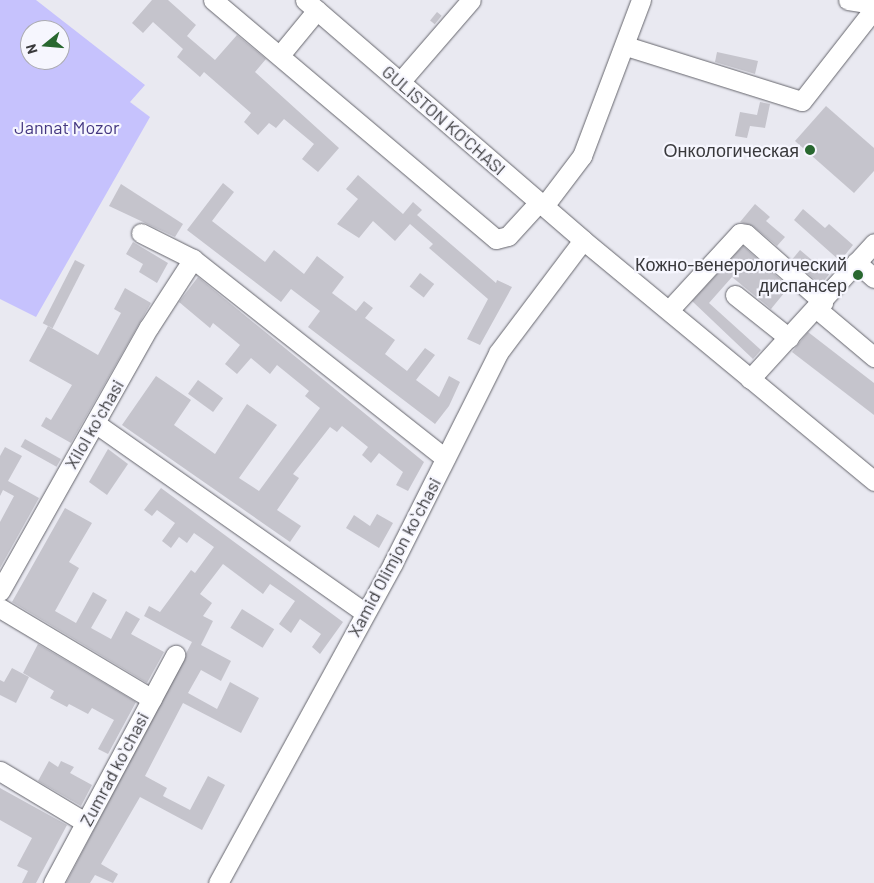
<!DOCTYPE html>
<html>
<head>
<meta charset="utf-8">
<style>
  body { margin:0 }
  #map { position:relative; width:874px; height:883px; overflow:hidden; background:#e9e9f1; font-family:Barlow,sans-serif }
  div>[style] { position:absolute }
  .green>* { inset:0; background:#c6c2fd }
  .building>* { inset:0; background:#c5c4cc; transform-origin:0 0 }
  .roads { filter:drop-shadow(0 0 1px #65656c) drop-shadow(0 0 1px #65656c) }
  .minor>* { height:19px; margin:-9.5px; padding:0 9.5px; transform-origin:9.5px; border-radius:9.5px; background:#fff }
  .dots>* { width:14px; height:14px; translate:-50% -50%; box-sizing:border-box; border:2px solid #f6f6fe; border-radius:50% }
  span { translate:-50% -50%; white-space:nowrap; text-align:center; line-height:1.15; -webkit-text-stroke:4.5px #f6f6fe; paint-order:stroke }
  .street-label { font-size:18px; color:#3a3a3d }
  .park-label { font-size:18px; color:#443781 }
  .poi-label { font-size:18px; color:#3a3a3d }
  .right { translate:-100% -50%; text-align:right }
  .north { position:absolute; left:20px; top:20px; width:50px; height:50px; box-sizing:border-box; background:#f6f6fe; border:1px solid #ababb1; border-radius:50%; rotate:253deg; font-size:14px; font-weight:700; line-height:20px; text-align:center; color:#3a3a3d }
  .north::after { content:''; display:block; margin:auto; width:18px; height:22px; background:#28672f; clip-path:polygon(50% 0,100% 100%,50% 72%,0 100%) }
</style>
</head>
<body>
<div id="map">
  <div class="green">
    <i style="clip-path:polygon(evenodd,0 0,36px 0,145px 85px,130px 102px,150px 117px,36px 317px,0 299px,0 0,30px 30px,60px 30px,60px 60px,30px 60px,30px 30px)"></i>
  </div>
  <div class="building">
    <i style="clip-path:polygon(152px 0,168px 0,196px 25px,187px 36px,215px 60px,237px 35px,266px 59px,255px 72px,339px 148px,318px 172px,302px 159px,314px 144px,284px 119px,276px 128px,269px 123px,258px 135px,244px 122px,251px 113px,204px 72px,200px 77px,177px 57px,183px 49px,153px 22px,143px 33px,132px 23px)"></i>
    <i style="left:437px;top:12px;width:6px;height:11px;rotate:39deg"></i>
    <i style="clip-path:polygon(717px 52px,758px 61px,755px 74px,715px 62px)"></i>
    <i style="clip-path:polygon(760px 102px,770px 104px,765px 128px,750px 126px,747px 138px,735px 136px,740px 112px,757px 115px)"></i>
    <i style="clip-path:polygon(826px 106px,874px 148px,874px 171px,854px 193px,795px 141px)"></i>
    <i style="clip-path:polygon(358px 175px,403px 214px,413px 202px,422px 210px,417px 215px,496px 283px,497px 280px,512px 287px,480px 345px,467px 339px,488px 299px,429px 248px,433px 244px,410px 224px,395px 241px,373px 221px,359px 238px,337px 224px,358px 199px,346px 189px)"></i>
    <i style="clip-path:polygon(223px 183px,234px 192px,212px 221px,265px 262px,274px 250px,304px 274px,317px 256px,344px 277px,332px 293px,356px 311px,364px 301px,373px 308px,365px 318px,395px 340px,385px 354px,407px 371px,425px 348px,435px 355px,416px 380px,439px 397px,449px 376px,460px 382px,449px 406px,435px 424px,308px 327px,320px 311px,291px 289px,281px 302px,187px 230px)"></i>
    <i style="clip-path:polygon(121px 184px,183px 224px,175px 237px,109px 206px)"></i>
    <i style="clip-path:polygon(755px 204px,770px 217px,766px 221px,785px 237px,777px 246px,753px 226px,740px 222px)"></i>
    <i style="clip-path:polygon(803px 209px,825px 228px,829px 224px,853px 245px,840px 261px,794px 220px)"></i>
    <i style="clip-path:polygon(133px 242px,168px 263px,157px 283px,139px 272px,143px 264px,126px 254px)"></i>
    <i style="clip-path:polygon(743px 246px,789px 287px,771px 309px,732px 277px,709px 303px,761px 350px,753px 359px,692px 301px)"></i>
    <i style="left:800px;top:250px;width:38px;height:13px;rotate:40deg"></i>
    <i style="left:75px;top:260px;width:11px;height:71px;rotate:27deg"></i>
    <i style="left:420px;top:273px;width:18px;height:17px;rotate:38deg"></i>
    <i style="clip-path:polygon(198px 277px,424px 462px,408px 491px,396px 485px,403px 472px,379px 453px,371px 463px,362px 455px,368px 447px,342px 426px,337px 432px,330px 427px,293px 474px,299px 478px,277px 510px,301px 526px,290px 542px,122px 425px,156px 376px,191px 400px,174px 425px,215px 454px,247px 404px,277px 425px,239px 478px,259px 491px,320px 408px,305px 396px,309px 391px,277px 365px,270px 374px,251px 358px,237px 374px,225px 364px,240px 345px,213px 323px,210px 328px,179px 302px)"></i>
    <i style="clip-path:polygon(125px 288px,151px 303px,71px 443px,41px 426px,46px 417px,51px 420px,72px 385px,29px 361px,48px 326px,98px 355px,121px 313px,114px 309px)"></i>
    <i style="clip-path:polygon(808px 332px,874px 383px,874px 415px,792px 352px)"></i>
    <i style="left:198px;top:380px;width:31px;height:17px;rotate:36deg"></i>
    <i style="left:25px;top:439px;width:41px;height:9px;rotate:29deg"></i>
    <i style="clip-path:polygon(5px 447px,22px 456px,8px 481px,39px 498px,0 568px,0 522px,14px 496px,3px 490px,0 496px,0 456px)"></i>
    <i style="clip-path:polygon(108px 449px,128px 464px,107px 495px,89px 482px)"></i>
    <i style="clip-path:polygon(161px 488px,343px 622px,320px 654px,312px 647px,321px 634px,300px 619px,291px 633px,279px 624px,295px 601px,270px 584px,263px 594px,223px 564px,200px 594px,212px 603px,203px 616px,213px 621px,201px 645px,231px 661px,221px 681px,201px 670px,188px 693px,217px 709px,230px 682px,259px 698px,241px 733px,183px 703px,145px 776px,167px 788px,163px 796px,190px 810px,208px 776px,225px 785px,202px 830px,140px 797px,101px 864px,118px 874px,113px 883px,95px 875px,90px 883px,66px 883px,192px 642px,144px 616px,149px 606px,160px 612px,191px 570px,195px 573px,214px 547px,194px 533px,187px 543px,179px 537px,171px 548px,162px 541px,175px 523px,157px 510px,152px 516px,144px 510px)"></i>
    <i style="clip-path:polygon(65px 508px,92px 523px,69px 562px,79px 568px,55px 611px,76px 623px,93px 592px,107px 600px,91px 628px,111px 639px,126px 611px,140px 619px,131px 634px,164px 652px,147px 683px,12px 602px)"></i>
    <i style="clip-path:polygon(377px 514px,393px 523px,379px 548px,346px 528px,354px 515px,370px 526px)"></i>
    <i style="left:242px;top:609px;width:38px;height:22px;rotate:32deg"></i>
    <i style="clip-path:polygon(38px 644px,136px 702px,108px 754px,98px 749px,114px 720px,92px 708px,88px 714px,69px 704px,67px 707px,50px 698px,54px 691px,23px 673px)"></i>
    <i style="clip-path:polygon(12px 668px,29px 677px,16px 703px,0 695px,0 680px,4px 682px)"></i>
    <i style="clip-path:polygon(49px 761px,58px 767px,61px 761px,74px 767px,70px 773px,92px 785px,81px 806px,38px 781px)"></i>
    <i style="clip-path:polygon(0 788px,67px 825px,36px 883px,22px 883px,28px 871px,17px 866px,32px 838px,0 820px)"></i>
  </div>
  <div class="roads">
    <div class="minor">
      <i style="left:213px;top:0;width:370px;rotate:40.2deg"></i>
      <i style="left:496px;top:239px;width:12px;rotate:-14deg"></i>
      <i style="left:508px;top:236px;width:46px;rotate:-47.6deg"></i>
      <i style="left:305px;top:0;width:367px;rotate:40.8deg"></i>
      <i style="left:583px;top:240px;width:378px;rotate:39.6deg"></i>
      <i style="left:848px;top:0;width:26px;rotate:9deg"></i>
      <i style="left:626px;top:46px;width:184px;rotate:17.4deg"></i>
      <i style="left:802px;top:101px;width:117px;rotate:-52deg"></i>
      <i style="left:280px;top:55px;width:58px;rotate:-50.6deg"></i>
      <i style="left:400px;top:82px;width:108px;rotate:-49.1deg"></i>
      <i style="left:544px;top:206px;width:63px;rotate:-52.8deg"></i>
      <i style="left:582px;top:156px;width:167px;rotate:-69.3deg"></i>
      <i style="left:141px;top:233px;width:58px;rotate:26.6deg"></i>
      <i style="left:193px;top:259px;width:321px;rotate:38.3deg"></i>
      <i style="left:856px;top:262px;width:24px;rotate:42deg"></i>
      <i style="left:735px;top:295px;width:69px;rotate:38.5deg"></i>
      <i style="left:670px;top:309px;width:103px;rotate:-47.4deg"></i>
      <i style="left:740px;top:233px;width:6px;rotate:9deg"></i>
      <i style="left:746px;top:234px;width:103px;rotate:41.4deg"></i>
      <i style="left:817px;top:309px;width:75px;rotate:40.1deg"></i>
      <i style="left:750px;top:379px;width:184px;rotate:-47.6deg"></i>
      <i style="left:95px;top:423px;width:330px;rotate:35.1deg"></i>
      <i style="left:0;top:591px;width:303px;rotate:-60.6deg"></i>
      <i style="left:149px;top:327px;width:81px;rotate:-57.1deg"></i>
      <i style="left:0;top:608px;width:177px;rotate:30.9deg"></i>
      <i style="left:0;top:771px;width:99px;rotate:31deg"></i>
      <i style="left:53px;top:883px;width:259px;rotate:-61.8deg"></i>
      <i style="left:218px;top:883px;width:365px;rotate:-61.3deg"></i>
      <i style="left:393px;top:563px;width:235px;rotate:-63.4deg"></i>
      <i style="left:498px;top:353px;width:141px;rotate:-53deg"></i>
    </div>
  </div>
  <div class="dots">
    <i style="left:810px;top:150px;background:#28672f"></i>
    <i style="left:858px;top:275px;background:#28672f"></i>
  </div>
  <div class="street-label">
    <span style="left:444px;top:120px;rotate:41deg">GULISTON KO'CHASI</span>
    <span style="left:94px;top:424px;rotate:-60deg">Xilol koʻchasi</span>
    <span style="left:394px;top:557px;rotate:-62deg">Xamid Olimjon koʻchasi</span>
    <span style="left:114px;top:769px;rotate:-62deg">Zumrad koʻchasi</span>
  </div>
  <div class="park-label">
    <span style="left:67px;top:127px">Jannat Mozor</span>
  </div>
  <div class="poi-label">
    <span class="right" style="left:799px;top:150px">Онкологическая</span>
    <span class="right" style="left:847px;top:275px">Кожно-венерологический<br>диспансер</span>
  </div>
  <div class="north">N</div>
</div>
</body>
</html>
